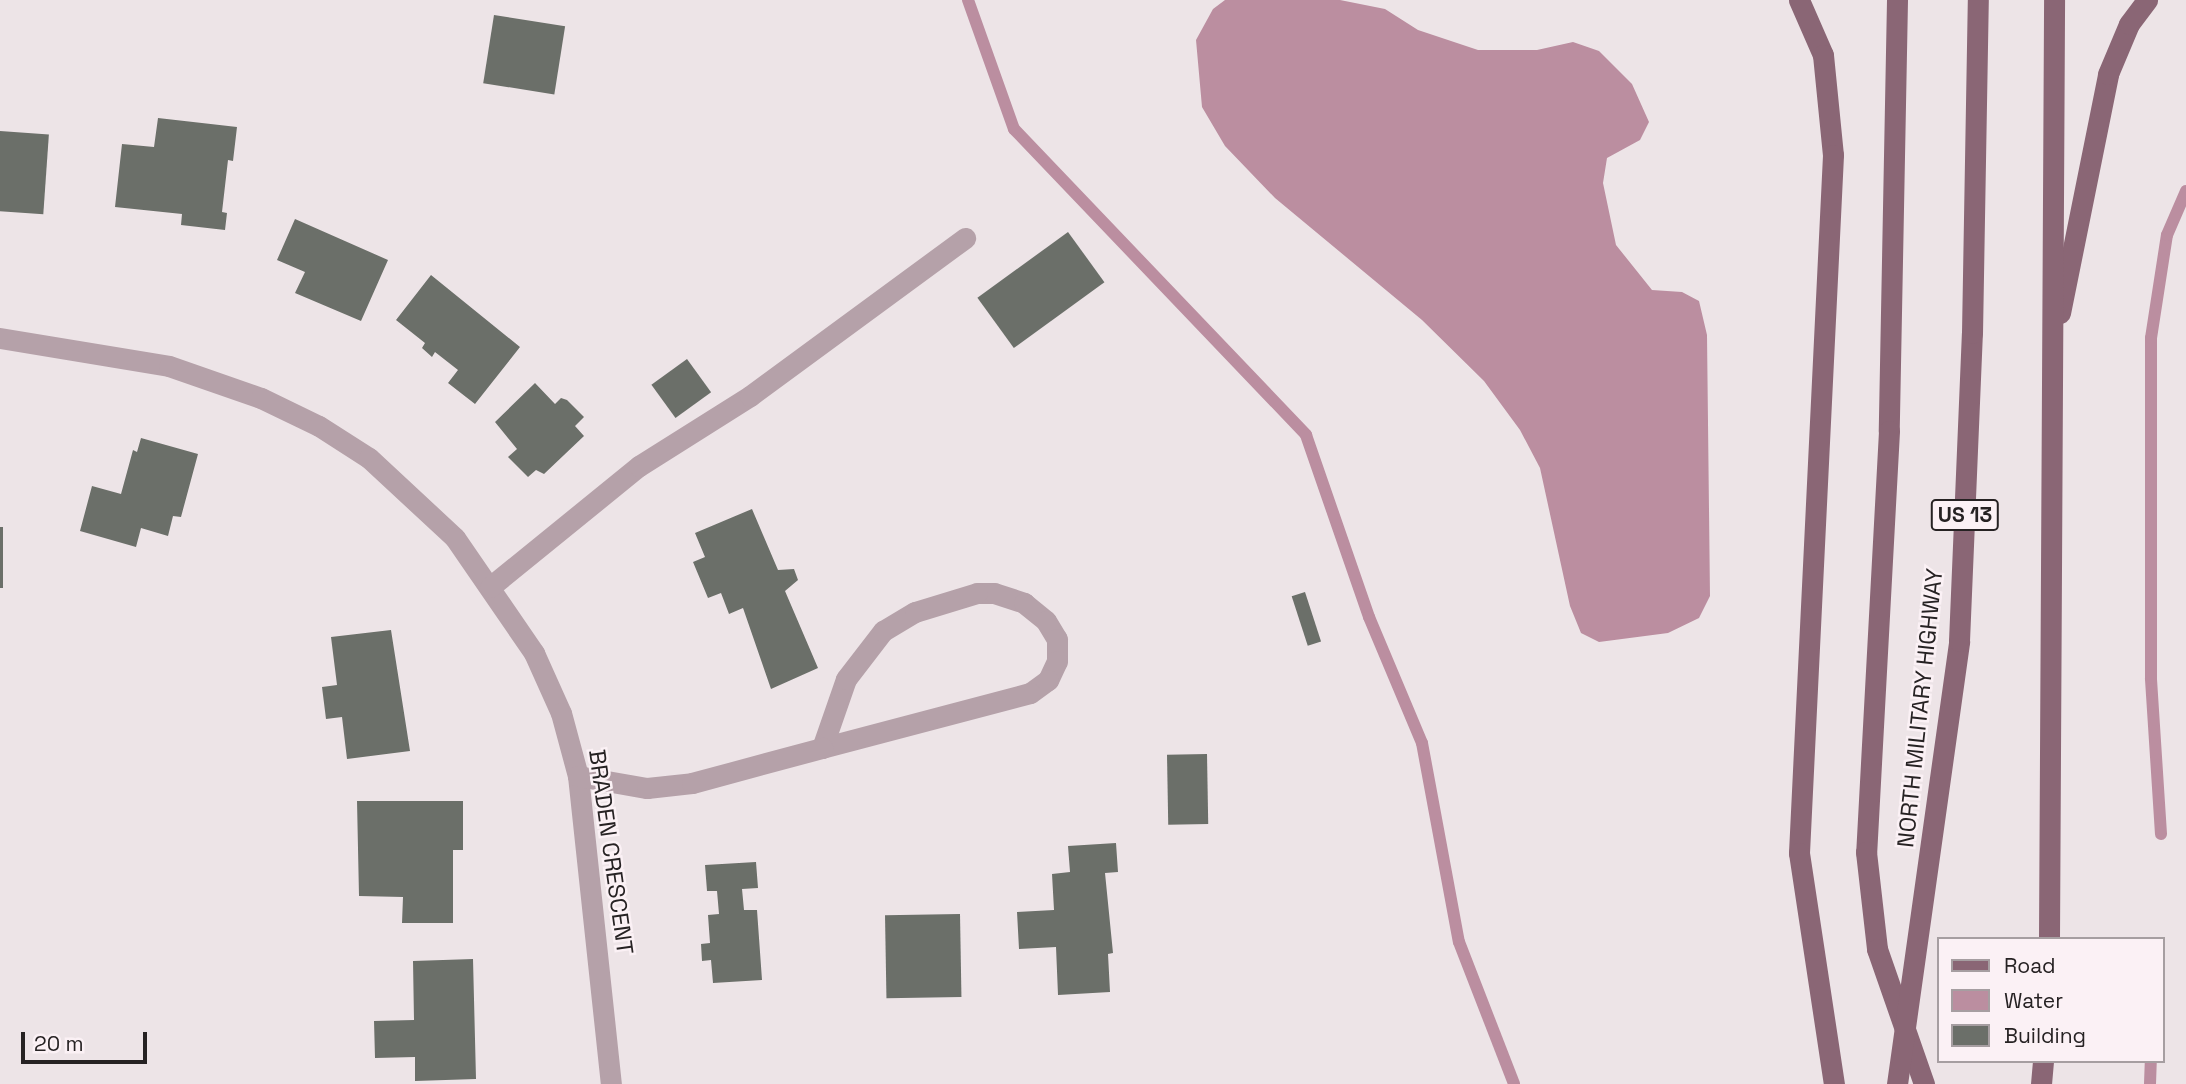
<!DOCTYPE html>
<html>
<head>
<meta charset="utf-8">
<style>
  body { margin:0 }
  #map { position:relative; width:2186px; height:1084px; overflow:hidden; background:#ede4e7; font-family:"Space Grotesk",sans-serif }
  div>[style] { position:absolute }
  .water>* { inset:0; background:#bb8ea0 }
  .stream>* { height:12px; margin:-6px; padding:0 6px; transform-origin:6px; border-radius:6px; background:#bb8ea0 }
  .building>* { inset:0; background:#6b6f69; transform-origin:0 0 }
  .minor>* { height:21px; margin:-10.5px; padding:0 10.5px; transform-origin:10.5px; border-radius:10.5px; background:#b5a1a9 }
  .major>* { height:21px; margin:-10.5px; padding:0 10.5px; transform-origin:10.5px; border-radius:10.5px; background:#8a6675 }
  span { translate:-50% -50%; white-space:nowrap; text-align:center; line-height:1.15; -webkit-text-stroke:5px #fbf1f5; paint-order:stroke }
  .shield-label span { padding:2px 5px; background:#fbf1f5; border:2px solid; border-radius:5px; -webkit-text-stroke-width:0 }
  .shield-label { font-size:21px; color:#262223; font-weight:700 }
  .street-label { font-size:23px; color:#262223 }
  .legend { position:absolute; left:1937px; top:937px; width:228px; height:126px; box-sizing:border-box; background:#fbf1f5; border:2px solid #a69ea1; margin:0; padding:9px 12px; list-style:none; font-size:21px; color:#262223 }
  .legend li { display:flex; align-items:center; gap:14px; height:35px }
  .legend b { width:35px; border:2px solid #a69ea1 }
  .scale { position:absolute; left:21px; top:1032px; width:126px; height:32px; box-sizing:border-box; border:4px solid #262223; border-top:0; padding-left:9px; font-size:21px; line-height:24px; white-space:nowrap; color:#262223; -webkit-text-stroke:5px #fbf1f5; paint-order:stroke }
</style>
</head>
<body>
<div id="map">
  <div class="water">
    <i style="clip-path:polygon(1225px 0,1340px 0,1385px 9px,1418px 30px,1478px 50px,1537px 50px,1573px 42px,1599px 51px,1632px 84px,1649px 122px,1640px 140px,1607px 158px,1603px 183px,1616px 245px,1652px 290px,1682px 292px,1699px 301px,1707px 335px,1710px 596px,1699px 618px,1668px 633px,1599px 642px,1581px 633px,1570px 606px,1540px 468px,1520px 430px,1484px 381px,1422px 320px,1275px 198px,1225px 146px,1202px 107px,1196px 40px,1213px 9px)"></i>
  </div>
  <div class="stream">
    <i style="left:968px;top:0;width:137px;rotate:70.4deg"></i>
    <i style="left:1014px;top:129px;width:423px;rotate:46.3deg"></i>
    <i style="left:1306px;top:435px;width:193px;rotate:70.9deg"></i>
    <i style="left:1369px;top:617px;width:137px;rotate:67.2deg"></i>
    <i style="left:1422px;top:743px;width:202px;rotate:79.5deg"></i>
    <i style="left:1459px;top:942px;width:152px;rotate:68.8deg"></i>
    <i style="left:2161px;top:834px;width:156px;rotate:-93.7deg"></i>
    <i style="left:2151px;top:678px;width:340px;rotate:-90deg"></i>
    <i style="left:2151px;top:338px;width:104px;rotate:-81.2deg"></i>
    <i style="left:2167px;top:235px;width:48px;rotate:-66.6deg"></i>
    <i style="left:2150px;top:1084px;width:23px;rotate:-88deg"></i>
  </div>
  <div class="building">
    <i style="left:494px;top:15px;width:72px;height:69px;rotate:9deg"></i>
    <i style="clip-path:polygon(158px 118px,237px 127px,233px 161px,228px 160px,222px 212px,227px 213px,225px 230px,181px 225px,182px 214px,115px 207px,122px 144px,154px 147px)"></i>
    <i style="left:0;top:131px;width:49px;height:80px;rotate:4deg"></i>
    <i style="clip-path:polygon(295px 219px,388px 260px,361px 321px,295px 293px,305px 272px,277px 260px)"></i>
    <i style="left:1068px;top:232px;width:62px;height:112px;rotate:54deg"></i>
    <i style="clip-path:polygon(431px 275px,520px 347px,475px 404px,448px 383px,458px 370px,435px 352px,432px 357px,422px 348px,425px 343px,396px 320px)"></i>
    <i style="left:687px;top:359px;width:41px;height:44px;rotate:54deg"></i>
    <i style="clip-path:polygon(535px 383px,555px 404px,561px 398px,567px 400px,584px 417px,575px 426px,584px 436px,544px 474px,536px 470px,528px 477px,508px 457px,517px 449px,495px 422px)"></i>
    <i style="clip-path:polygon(141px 438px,198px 454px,181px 517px,173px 516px,168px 536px,141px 528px,136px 547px,80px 531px,92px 486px,121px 494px,133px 450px,137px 452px)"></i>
    <i style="clip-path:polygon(752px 509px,778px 570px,794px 569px,798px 580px,785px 591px,818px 668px,771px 689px,743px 608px,729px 614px,721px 593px,708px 598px,693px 562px,705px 557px,695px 533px)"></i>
    <i style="left:0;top:527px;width:3px;height:61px"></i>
    <i style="left:1305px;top:592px;width:52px;height:14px;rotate:72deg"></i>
    <i style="clip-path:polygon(391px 630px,410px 751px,347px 759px,342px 717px,326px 719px,322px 687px,337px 685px,331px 637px)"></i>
    <i style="left:1207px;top:754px;width:70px;height:40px;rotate:89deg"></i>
    <i style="clip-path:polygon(357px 801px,463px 801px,463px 850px,453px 850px,453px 923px,402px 923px,403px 897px,359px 896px)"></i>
    <i style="clip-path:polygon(1116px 843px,1118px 872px,1105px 873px,1113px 953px,1108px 954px,1110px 992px,1058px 995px,1056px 947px,1019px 949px,1017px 912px,1054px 910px,1052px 874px,1070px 872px,1068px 846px)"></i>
    <i style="clip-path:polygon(756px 862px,758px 888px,742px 889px,744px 910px,757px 910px,762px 980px,713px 983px,711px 960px,702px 961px,701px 944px,710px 943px,708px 915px,719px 914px,717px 891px,707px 891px,705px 865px)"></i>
    <i style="left:960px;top:914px;width:83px;height:75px;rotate:89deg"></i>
    <i style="clip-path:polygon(473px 959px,476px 1079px,415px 1081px,415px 1057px,375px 1058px,374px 1021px,414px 1020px,413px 961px)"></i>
  </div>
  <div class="minor">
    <i style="left:0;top:338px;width:171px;rotate:9.4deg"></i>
    <i style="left:169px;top:366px;width:97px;rotate:19.2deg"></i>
    <i style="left:261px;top:398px;width:64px;rotate:25.8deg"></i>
    <i style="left:319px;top:426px;width:59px;rotate:32.6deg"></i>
    <i style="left:369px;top:458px;width:117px;rotate:42.9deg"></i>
    <i style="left:455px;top:538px;width:140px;rotate:55.5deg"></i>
    <i style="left:534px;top:653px;width:66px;rotate:65.8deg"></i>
    <i style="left:561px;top:713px;width:65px;rotate:74.9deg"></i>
    <i style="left:578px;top:776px;width:310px;rotate:83.9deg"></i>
    <i style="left:490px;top:587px;width:192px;rotate:-39.1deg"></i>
    <i style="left:639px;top:466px;width:131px;rotate:-32.2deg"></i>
    <i style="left:750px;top:396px;width:267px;rotate:-36.3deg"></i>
    <i style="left:977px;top:593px;width:17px"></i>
    <i style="left:994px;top:593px;width:32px;rotate:18deg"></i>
    <i style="left:1024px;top:603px;width:28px;rotate:39deg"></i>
    <i style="left:1046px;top:621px;width:21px;rotate:59deg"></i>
    <i style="left:1057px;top:639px;width:22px;rotate:90deg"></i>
    <i style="left:1057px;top:661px;width:21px;rotate:115deg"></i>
    <i style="left:1048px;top:680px;width:22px;rotate:144deg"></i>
    <i style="left:1030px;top:693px;width:215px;rotate:165.2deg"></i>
    <i style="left:822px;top:748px;width:73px;rotate:-70.8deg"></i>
    <i style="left:846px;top:679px;width:61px;rotate:-52.4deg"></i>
    <i style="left:883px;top:631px;width:37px;rotate:-31deg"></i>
    <i style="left:915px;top:612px;width:65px;rotate:-17deg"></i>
    <i style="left:578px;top:776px;width:70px;rotate:9.9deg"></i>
    <i style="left:647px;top:788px;width:45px;rotate:-6.3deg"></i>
    <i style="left:692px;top:783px;width:135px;rotate:-15.1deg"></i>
  </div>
  <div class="major">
    <i style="left:1799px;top:0;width:60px;rotate:66.4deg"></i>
    <i style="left:1823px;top:55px;width:100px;rotate:84.3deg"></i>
    <i style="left:1833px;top:155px;width:699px;rotate:92.79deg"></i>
    <i style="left:1799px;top:853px;width:234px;rotate:81.4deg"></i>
    <i style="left:1897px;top:0;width:431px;rotate:91.1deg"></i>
    <i style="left:1889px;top:431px;width:422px;rotate:93.1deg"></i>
    <i style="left:1866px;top:852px;width:98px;rotate:83.5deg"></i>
    <i style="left:1877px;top:949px;width:143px;rotate:70.8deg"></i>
    <i style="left:2060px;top:313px;width:244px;rotate:-78.6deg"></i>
    <i style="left:2108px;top:74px;width:54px;rotate:-67.2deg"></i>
    <i style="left:2129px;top:24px;width:30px;rotate:-53deg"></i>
    <i style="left:2049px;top:939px;width:939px;rotate:-89.69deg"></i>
    <i style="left:1897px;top:1084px;width:447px;rotate:-82deg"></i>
    <i style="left:1959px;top:641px;width:308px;rotate:-87.6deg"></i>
    <i style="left:1972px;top:333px;width:333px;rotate:-89deg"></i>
    <i style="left:2041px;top:1084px;width:23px;rotate:-85deg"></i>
  </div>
  <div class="shield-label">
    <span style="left:1965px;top:515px">US 13</span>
  </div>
  <div class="street-label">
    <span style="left:1920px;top:708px;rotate:-84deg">NORTH MILITARY HIGHWAY</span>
    <span style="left:611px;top:852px;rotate:82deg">BRADEN CRESCENT</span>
  </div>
  <ul class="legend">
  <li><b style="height:9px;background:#8a6675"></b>Road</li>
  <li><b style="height:19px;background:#bb8ea0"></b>Water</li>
  <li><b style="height:19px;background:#6b6f69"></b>Building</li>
  </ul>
  <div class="scale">20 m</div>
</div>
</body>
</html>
